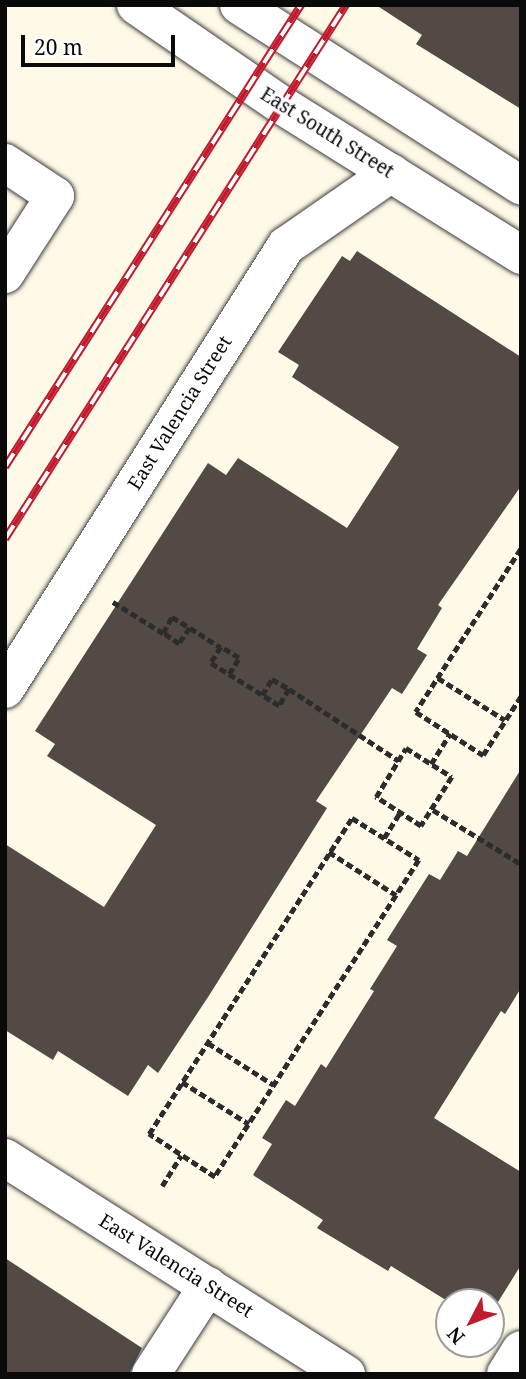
<!DOCTYPE html>
<html>
<head>
<meta charset="utf-8">
<style>
  body { margin:0 }
  #map { position:relative; width:526px; height:1379px; overflow:hidden; background:#fff9e7; font-family:"Noto Serif",serif }
  div>[style] { position:absolute }
  .building>* { inset:0; background:#534a46 }
  .path>* { height:4.5px; margin-top:-2.25px; transform-origin:0; background:repeating-linear-gradient(90deg,#2c2c2c 0 7px,transparent 0 10.5px) }
  .roads { filter:drop-shadow(0 0 2px #3d3d3d) drop-shadow(0 0 2px #3d3d3d) }
  .minor>* { height:38px; margin:-19px; padding:0 19px; transform-origin:19px; border-radius:19px; background:#fff }
  .rail>* { height:8px; margin-top:-4px; transform-origin:0; background:repeating-linear-gradient(90deg,#fff 0 16px,#c11a2c 0 32px); box-sizing:border-box; border-block:2px solid #c11a2c }
  span { translate:-50% -50%; white-space:nowrap; text-align:center; line-height:1.15; -webkit-text-stroke:7px #fff; paint-order:stroke }
  .street-label { font-size:19px; color:#0a0a0a }
  .frame { position:absolute; inset:0; border:7px solid #0a0a0a; pointer-events:none }
  .north { position:absolute; left:435px; top:1288px; width:70px; height:70px; box-sizing:border-box; background:#fff; border:2px solid #9d9d9d; border-radius:50%; rotate:228deg; font-size:19px; font-weight:700; line-height:28px; text-align:center; color:#0a0a0a }
  .north::after { content:''; display:block; margin:auto; width:24px; height:32px; background:#c11a2c; clip-path:polygon(50% 0,100% 100%,50% 72%,0 100%) }
  .scale { position:absolute; left:21px; top:35px; width:154px; height:32px; box-sizing:border-box; border:4px solid #0a0a0a; border-top:0; padding-left:9px; font-size:21px; line-height:24px; white-space:nowrap; color:#0a0a0a; -webkit-text-stroke:5px #fff; paint-order:stroke }
</style>
</head>
<body>
<div id="map">
  <div class="building">
    <i style="clip-path:polygon(376px 5px,521px 5px,521px 109px,416px 44px,422px 35px)"></i>
    <i style="clip-path:polygon(357px 251px,521px 357px,521px 486px,438px 605px,442px 608px,417px 649px,427px 655px,402px 694px,392px 688px,316px 801px,327px 808px,210px 994px,158px 1073px,148px 1065px,128px 1096px,58px 1051px,53px 1060px,5px 1030px,5px 844px,104px 907px,156px 825px,47px 756px,55px 744px,35px 731px,208px 463px,226px 475px,238px 458px,347px 528px,399px 447px,292px 377px,299px 365px,278px 352px,342px 256px,350px 261px)"></i>
    <i style="clip-path:polygon(521px 769px,521px 988px,505px 1014px,501px 1011px,434px 1118px,521px 1172px,521px 1265px,498px 1302px,449px 1302px,391px 1266px,388px 1271px,317px 1228px,323px 1220px,253px 1175px,272px 1144px,262px 1138px,286px 1100px,295px 1106px,321px 1064px,326px 1068px,374px 991px,370px 989px,397px 946px,387px 940px,429px 874px,440px 880px,458px 851px,467px 856px)"></i>
    <i style="clip-path:polygon(5px 1258px,142px 1348px,129px 1374px,5px 1374px)"></i>
  </div>
  <div class="path">
    <i style="left:521px;top:549px;width:194px;rotate:122.8deg"></i>
    <i style="left:416px;top:712px;width:80px;rotate:32.7deg"></i>
    <i style="left:483px;top:755px;width:70px;rotate:-57.2deg"></i>
    <i style="left:113px;top:602px;width:59px;rotate:31.8deg"></i>
    <i style="left:172px;top:617px;width:21px;rotate:31deg"></i>
    <i style="left:190px;top:628px;width:19px;rotate:125deg"></i>
    <i style="left:179px;top:644px;width:19px;rotate:-145deg"></i>
    <i style="left:163px;top:633px;width:18px;rotate:-61deg"></i>
    <i style="left:190px;top:628px;width:36px;rotate:32deg"></i>
    <i style="left:229px;top:674px;width:19px;rotate:-58deg"></i>
    <i style="left:239px;top:658px;width:21px;rotate:-149deg"></i>
    <i style="left:221px;top:647px;width:19px;rotate:122deg"></i>
    <i style="left:211px;top:663px;width:21px;rotate:31deg"></i>
    <i style="left:229px;top:674px;width:39px;rotate:32deg"></i>
    <i style="left:438px;top:678px;width:79px;rotate:32.1deg"></i>
    <i style="left:272px;top:679px;width:20px;rotate:30deg"></i>
    <i style="left:289px;top:689px;width:20px;rotate:120deg"></i>
    <i style="left:279px;top:706px;width:20px;rotate:-147deg"></i>
    <i style="left:262px;top:695px;width:19px;rotate:-58deg"></i>
    <i style="left:289px;top:689px;width:131px;rotate:33.2deg"></i>
    <i style="left:406px;top:748px;width:54px;rotate:32.2deg"></i>
    <i style="left:452px;top:777px;width:58px;rotate:122.3deg"></i>
    <i style="left:421px;top:826px;width:54px;rotate:-147.2deg"></i>
    <i style="left:376px;top:797px;width:57px;rotate:-58.5deg"></i>
    <i style="left:431px;top:764px;width:36px;rotate:-58deg"></i>
    <i style="left:433px;top:810px;width:103px;rotate:31.5deg"></i>
    <i style="left:352px;top:818px;width:79px;rotate:32.1deg"></i>
    <i style="left:419px;top:860px;width:377px;rotate:122.8deg"></i>
    <i style="left:215px;top:1177px;width:79px;rotate:-146.9deg"></i>
    <i style="left:149px;top:1134px;width:376px;rotate:-57.3deg"></i>
    <i style="left:384px;top:838px;width:31px;rotate:-58deg"></i>
    <i style="left:329px;top:852px;width:80px;rotate:32.7deg"></i>
    <i style="left:208px;top:1043px;width:78px;rotate:32.5deg"></i>
    <i style="left:182px;top:1082px;width:79px;rotate:32.1deg"></i>
    <i style="left:162px;top:1186px;width:36px;rotate:-58deg"></i>
  </div>
  <div class="roads">
    <div class="minor">
      <i style="left:136px;top:5px;width:178px;rotate:34.5deg"></i>
      <i style="left:283px;top:106px;width:281px;rotate:32deg"></i>
      <i style="left:239px;top:5px;width:335px;rotate:32.6deg"></i>
      <i style="left:5px;top:163px;width:60px;rotate:33.4deg"></i>
      <i style="left:55px;top:196px;width:93px;rotate:122.7deg"></i>
      <i style="left:5px;top:689px;width:525px;rotate:-57.61deg"></i>
      <i style="left:286px;top:246px;width:128px;rotate:-34.8deg"></i>
      <i style="left:5px;top:1158px;width:404px;rotate:32.4deg"></i>
      <i style="left:151px;top:1374px;width:105px;rotate:-57.1deg"></i>
      <i style="left:506px;top:1374px;width:28px;rotate:-58deg"></i>
    </div>
  </div>
  <div class="rail">
    <i style="left:5px;top:467px;width:549px;rotate:-57.35deg"></i>
    <i style="left:5px;top:539px;width:634px;rotate:-57.44deg"></i>
  </div>
  <div class="street-label">
    <span style="left:327px;top:133px;rotate:32deg">East South Street</span>
    <span style="left:180px;top:413px;rotate:-58deg">East Valencia Street</span>
    <span style="left:176px;top:1266px;rotate:32deg">East Valencia Street</span>
  </div>
  <div class="frame"></div>
  <div class="north">N</div>
  <div class="scale">20 m</div>
</div>
</body>
</html>
